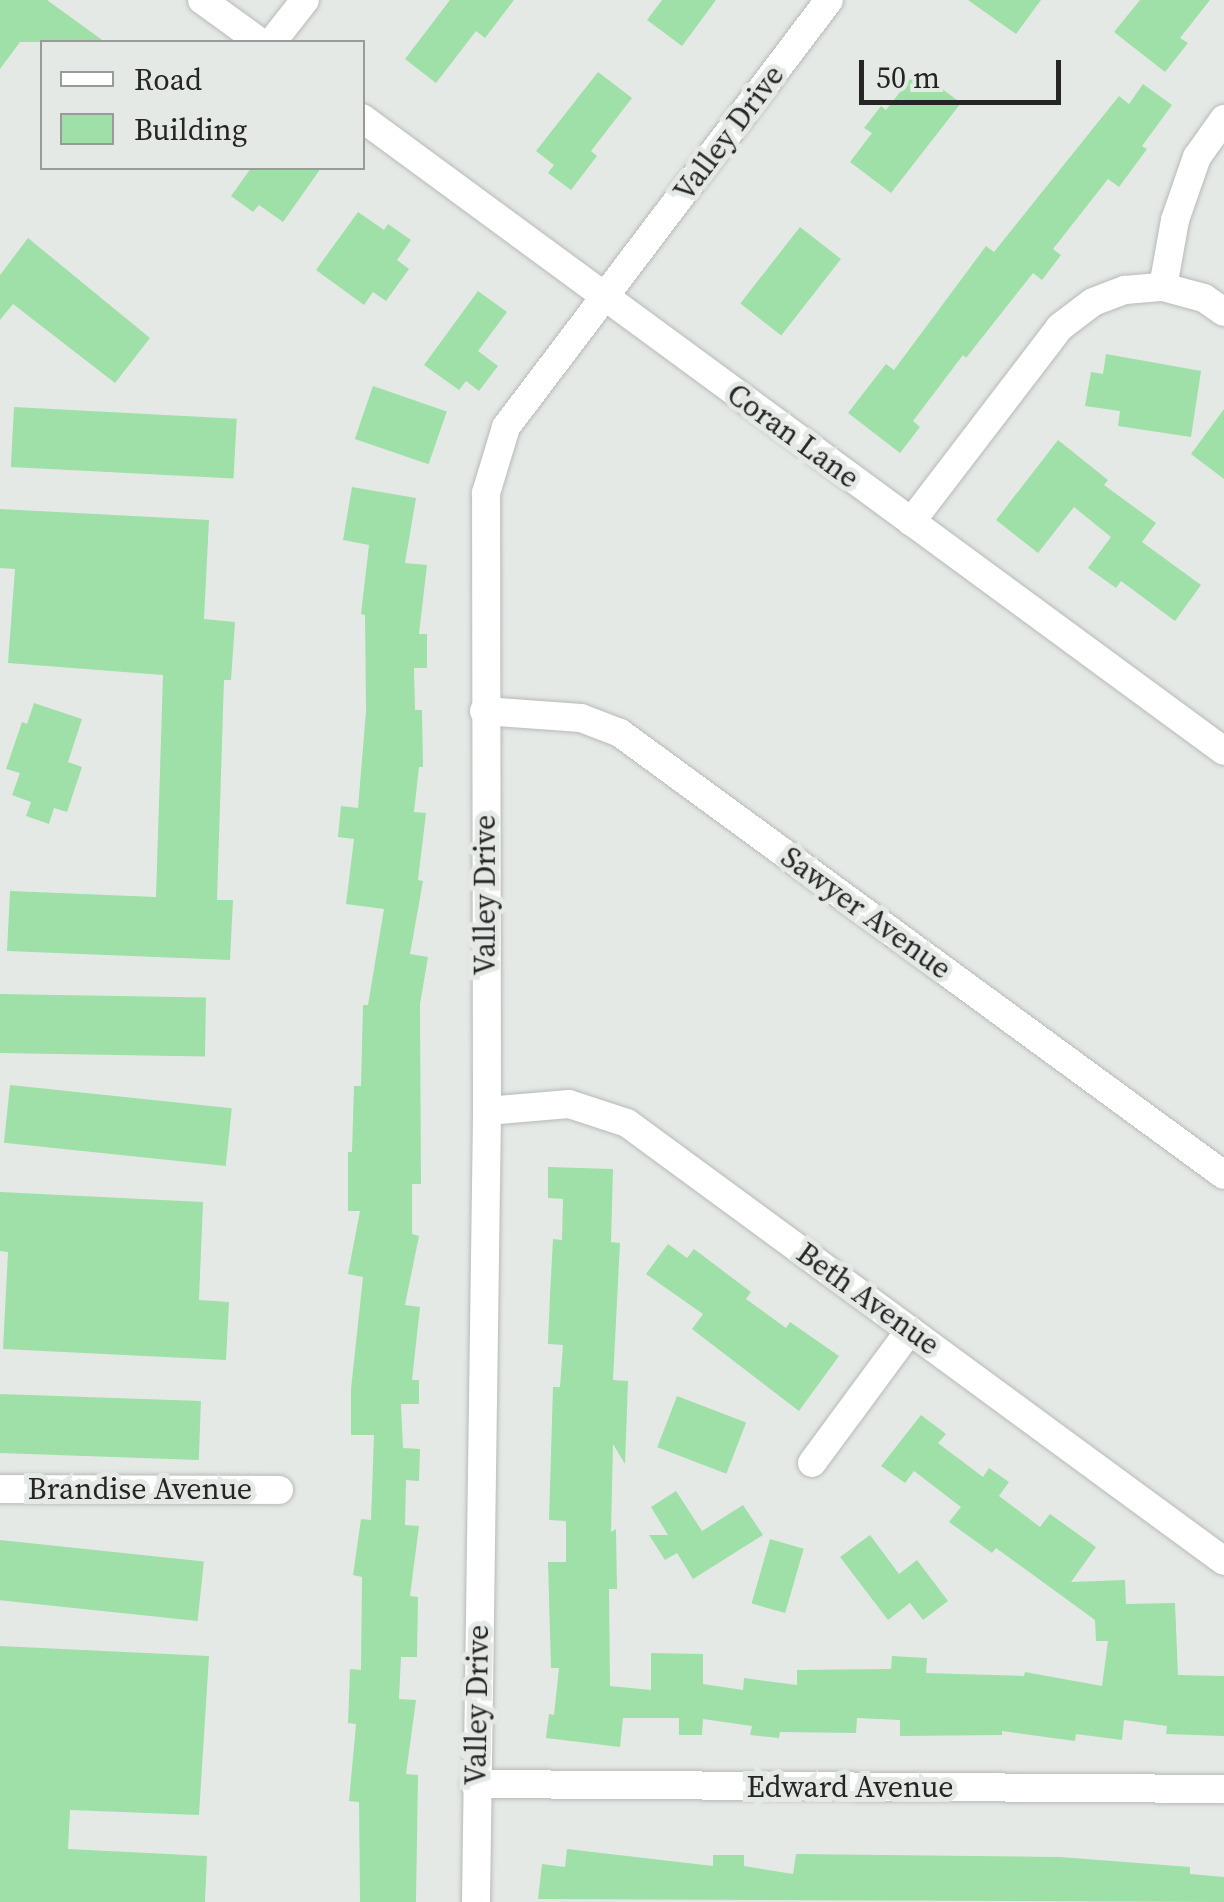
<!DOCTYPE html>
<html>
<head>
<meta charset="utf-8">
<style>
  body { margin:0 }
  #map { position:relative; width:1224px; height:1902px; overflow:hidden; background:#e5e9e6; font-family:"Source Serif 4",serif }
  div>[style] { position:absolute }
  .building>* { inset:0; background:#9ee0a7; transform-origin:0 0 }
  .roads { filter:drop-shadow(0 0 2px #b7bab8) drop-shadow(0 0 2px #b7bab8) }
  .minor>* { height:28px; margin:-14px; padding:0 14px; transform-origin:14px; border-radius:14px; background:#fff }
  span { translate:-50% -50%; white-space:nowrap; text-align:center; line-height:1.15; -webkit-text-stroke:10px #e5e9e6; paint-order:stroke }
  .street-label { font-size:30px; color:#242524 }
  .legend { position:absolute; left:40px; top:40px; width:325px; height:130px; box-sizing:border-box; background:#e5e9e6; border:2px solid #989b98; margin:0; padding:12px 18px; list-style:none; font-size:30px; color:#242524 }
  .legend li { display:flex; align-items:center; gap:20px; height:50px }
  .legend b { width:50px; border:2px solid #989b98 }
  .scale { position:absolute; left:859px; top:60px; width:202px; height:45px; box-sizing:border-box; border:5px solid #242524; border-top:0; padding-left:12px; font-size:30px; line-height:35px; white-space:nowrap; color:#242524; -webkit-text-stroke:8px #e5e9e6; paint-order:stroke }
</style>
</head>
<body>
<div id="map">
  <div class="building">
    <i style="clip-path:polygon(0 0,47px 0,105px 42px,20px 42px,0 69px)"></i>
    <i style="clip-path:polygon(450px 0,514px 0,485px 38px,476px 31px,436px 83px,405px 59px)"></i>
    <i style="clip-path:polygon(662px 0,716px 0,682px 46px,647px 20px)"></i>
    <i style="clip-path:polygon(968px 0,1041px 0,1016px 34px)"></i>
    <i style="clip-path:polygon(1140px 0,1210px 0,1180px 38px,1188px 43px,1165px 72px,1114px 32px)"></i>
    <i style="clip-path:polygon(917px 70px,961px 103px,891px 193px,850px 162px,872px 133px,864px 128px,881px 106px,886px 110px)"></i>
    <i style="clip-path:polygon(598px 72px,632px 98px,591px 151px,597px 156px,571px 190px,548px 173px,554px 165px,536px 151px)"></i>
    <i style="clip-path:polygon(1143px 84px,1172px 105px,1142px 146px,1147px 149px,1119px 187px,1108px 179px,1053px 249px,1061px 255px,1042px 280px,1033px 273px,966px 358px,963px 355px,913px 421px,920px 427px,900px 453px,848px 413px,886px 364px,894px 370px,986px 246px,994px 252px,1119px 96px,1129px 104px)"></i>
    <i style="clip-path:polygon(251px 168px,321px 168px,283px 222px,259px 205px,253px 212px,231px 196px)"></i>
    <i style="clip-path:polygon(358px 212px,384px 230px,388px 224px,411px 240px,397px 260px,409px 269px,386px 301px,373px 292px,364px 305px,316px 270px)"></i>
    <i style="left:800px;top:227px;width:52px;height:97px;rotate:38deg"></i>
    <i style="clip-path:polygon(28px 238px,150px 338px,115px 383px,13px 304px,0 320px,0 275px)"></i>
    <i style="clip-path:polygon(478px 291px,507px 312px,478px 351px,498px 366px,479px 391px,466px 381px,459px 390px,424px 365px)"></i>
    <i style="clip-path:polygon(1106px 354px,1201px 371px,1191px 437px,1118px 426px,1120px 411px,1085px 406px,1091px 372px,1103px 374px)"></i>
    <i style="left:373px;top:386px;width:78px;height:56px;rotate:19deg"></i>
    <i style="left:14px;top:407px;width:223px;height:60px;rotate:3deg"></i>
    <i style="clip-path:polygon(1224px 409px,1224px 479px,1191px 454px)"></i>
    <i style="clip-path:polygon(1058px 440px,1108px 480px,1104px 485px,1156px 523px,1142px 542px,1201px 585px,1175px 621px,1121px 581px,1116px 588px,1088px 568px,1111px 537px,1074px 507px,1038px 553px,996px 520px)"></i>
    <i style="clip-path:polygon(352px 487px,416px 498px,405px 563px,427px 565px,419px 634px,427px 634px,427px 668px,414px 668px,415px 710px,422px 710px,423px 767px,419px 767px,414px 812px,426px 813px,418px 880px,423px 881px,410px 954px,428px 957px,420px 1004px,421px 1184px,412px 1184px,412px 1234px,419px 1236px,405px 1305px,420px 1307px,412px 1380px,419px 1380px,419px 1404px,401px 1404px,403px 1448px,420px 1449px,419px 1481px,406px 1480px,405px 1525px,419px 1526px,410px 1596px,418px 1597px,417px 1657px,401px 1657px,399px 1699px,416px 1700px,406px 1774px,418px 1775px,416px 1902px,360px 1902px,359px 1802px,349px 1801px,356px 1724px,348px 1723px,350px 1669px,361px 1670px,362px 1577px,353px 1575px,361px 1519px,371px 1520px,374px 1435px,351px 1435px,351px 1389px,363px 1277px,348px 1274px,360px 1211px,348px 1211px,348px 1152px,352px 1152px,354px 1086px,361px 1086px,363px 1005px,368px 1005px,384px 909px,346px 904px,354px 839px,338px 837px,341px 806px,358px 808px,366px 711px,365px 615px,361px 614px,369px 545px,343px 540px)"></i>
    <i style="clip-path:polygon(0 509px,209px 520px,204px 619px,235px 622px,231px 680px,224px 680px,217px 900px,233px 900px,230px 960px,7px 951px,10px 891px,156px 897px,163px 675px,8px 663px,15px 569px,0 568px)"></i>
    <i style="clip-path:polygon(34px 703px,82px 719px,68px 762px,82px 767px,67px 812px,54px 808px,49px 824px,26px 816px,31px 802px,12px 795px,20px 773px,6px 769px,22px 722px,27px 724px)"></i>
    <i style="left:0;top:994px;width:206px;height:59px;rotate:1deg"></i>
    <i style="left:10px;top:1085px;width:223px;height:58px;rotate:6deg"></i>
    <i style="clip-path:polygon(548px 1167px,613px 1169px,611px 1242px,620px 1243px,613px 1380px,628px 1381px,625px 1464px,613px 1444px,611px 1532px,616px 1529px,617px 1589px,609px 1589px,610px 1686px,651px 1690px,651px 1653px,703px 1654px,703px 1684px,743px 1690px,744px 1678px,797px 1685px,797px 1670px,891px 1669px,892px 1656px,927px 1658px,926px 1673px,1024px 1676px,1025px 1672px,1102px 1686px,1108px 1641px,1096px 1641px,1095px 1620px,996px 1548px,992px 1553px,949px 1522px,961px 1507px,914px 1471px,905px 1483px,881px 1466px,921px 1415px,946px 1434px,938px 1443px,983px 1477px,989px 1468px,1009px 1482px,999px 1496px,1040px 1527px,1050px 1514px,1096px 1547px,1071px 1582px,1125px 1580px,1126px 1604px,1175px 1603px,1178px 1675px,1224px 1676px,1224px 1736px,1166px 1734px,1167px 1726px,1124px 1720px,1122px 1740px,1076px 1734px,1075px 1741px,1002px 1731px,1002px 1735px,900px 1736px,900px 1720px,857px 1718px,856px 1733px,780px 1732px,779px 1738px,750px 1735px,752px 1726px,703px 1719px,702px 1735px,679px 1735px,679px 1718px,623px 1718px,620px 1747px,546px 1738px,549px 1714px,554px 1715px,559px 1668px,551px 1668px,548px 1562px,566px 1562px,566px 1521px,549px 1520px,553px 1387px,560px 1387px,563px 1345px,548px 1344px,550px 1295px,553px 1239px,562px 1240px,563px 1199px,548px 1198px)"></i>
    <i style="clip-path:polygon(0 1192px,203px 1202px,199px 1300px,229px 1302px,226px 1360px,3px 1349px,8px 1252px,0 1251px)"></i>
    <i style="clip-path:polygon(668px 1244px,687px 1258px,694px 1249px,751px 1292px,746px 1299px,786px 1328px,790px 1322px,839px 1356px,799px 1411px,692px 1329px,703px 1314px,646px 1274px)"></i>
    <i style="left:0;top:1394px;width:201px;height:59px;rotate:2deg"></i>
    <i style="left:677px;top:1396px;width:74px;height:55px;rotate:21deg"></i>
    <i style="clip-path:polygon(676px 1491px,702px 1531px,743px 1505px,763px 1535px,693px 1579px,677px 1553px,665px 1560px,649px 1535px,668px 1535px,651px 1507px)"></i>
    <i style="clip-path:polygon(870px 1535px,899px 1574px,917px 1560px,948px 1601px,923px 1620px,910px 1603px,888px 1620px,840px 1557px)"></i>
    <i style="left:770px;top:1539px;width:35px;height:67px;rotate:16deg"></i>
    <i style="left:0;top:1540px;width:205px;height:60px;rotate:6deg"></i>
    <i style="clip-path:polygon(0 1646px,209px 1656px,199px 1815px,70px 1810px,68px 1849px,207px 1856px,205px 1902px,0 1902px)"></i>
    <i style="clip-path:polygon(567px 1849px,713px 1866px,713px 1855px,744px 1855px,744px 1866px,793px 1874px,796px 1854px,1060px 1857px,1190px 1867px,1190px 1874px,1224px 1877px,1224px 1902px,538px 1899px,542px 1864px,565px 1867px)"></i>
  </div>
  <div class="roads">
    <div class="minor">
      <i style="left:202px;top:0;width:72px;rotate:35.9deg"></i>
      <i style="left:272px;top:42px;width:53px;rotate:-51.8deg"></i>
      <i style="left:362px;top:118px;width:1069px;rotate:36.29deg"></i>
      <i style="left:1163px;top:287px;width:68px;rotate:-79.8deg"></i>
      <i style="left:1175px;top:220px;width:67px;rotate:-70.8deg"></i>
      <i style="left:1197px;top:157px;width:47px;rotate:-54.6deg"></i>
      <i style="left:911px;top:522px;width:245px;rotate:-52.6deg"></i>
      <i style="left:1060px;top:327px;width:41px;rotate:-37.1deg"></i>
      <i style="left:1093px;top:302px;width:34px;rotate:-21deg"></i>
      <i style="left:1125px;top:290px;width:38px;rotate:-5deg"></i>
      <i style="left:1163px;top:287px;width:42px;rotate:15deg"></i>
      <i style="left:1204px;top:298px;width:24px;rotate:35deg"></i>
      <i style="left:484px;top:711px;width:97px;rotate:4.1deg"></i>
      <i style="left:581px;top:718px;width:42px;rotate:21deg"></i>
      <i style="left:620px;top:733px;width:748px;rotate:36.2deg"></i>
      <i style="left:487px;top:1111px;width:82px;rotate:-4.9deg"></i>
      <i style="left:569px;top:1104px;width:61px;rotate:18.1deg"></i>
      <i style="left:627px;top:1123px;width:740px;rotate:36.27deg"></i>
      <i style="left:812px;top:1463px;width:165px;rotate:-53.6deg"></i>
      <i style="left:0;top:1489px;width:279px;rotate:0.2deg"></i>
      <i style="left:475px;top:1784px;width:749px;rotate:0.38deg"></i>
      <i style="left:476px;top:1902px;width:791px;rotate:-89.2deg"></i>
      <i style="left:487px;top:1111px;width:618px;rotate:-90.09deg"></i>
      <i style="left:486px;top:493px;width:69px;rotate:-73.1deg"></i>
      <i style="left:506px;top:427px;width:535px;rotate:-52.89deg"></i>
    </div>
  </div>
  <div class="street-label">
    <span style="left:729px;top:133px;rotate:-53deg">Valley Drive</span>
    <span style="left:793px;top:436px;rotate:36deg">Coran Lane</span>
    <span style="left:485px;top:895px;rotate:-90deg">Valley Drive</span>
    <span style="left:866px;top:913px;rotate:36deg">Sawyer Avenue</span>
    <span style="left:868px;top:1299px;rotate:36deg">Beth Avenue</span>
    <span style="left:140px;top:1489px">Brandise Avenue</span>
    <span style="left:477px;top:1705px;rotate:-89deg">Valley Drive</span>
    <span style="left:850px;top:1787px">Edward Avenue</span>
  </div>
  <ul class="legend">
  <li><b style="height:12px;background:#fff"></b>Road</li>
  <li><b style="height:28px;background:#9ee0a7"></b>Building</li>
  </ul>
  <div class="scale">50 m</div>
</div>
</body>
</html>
